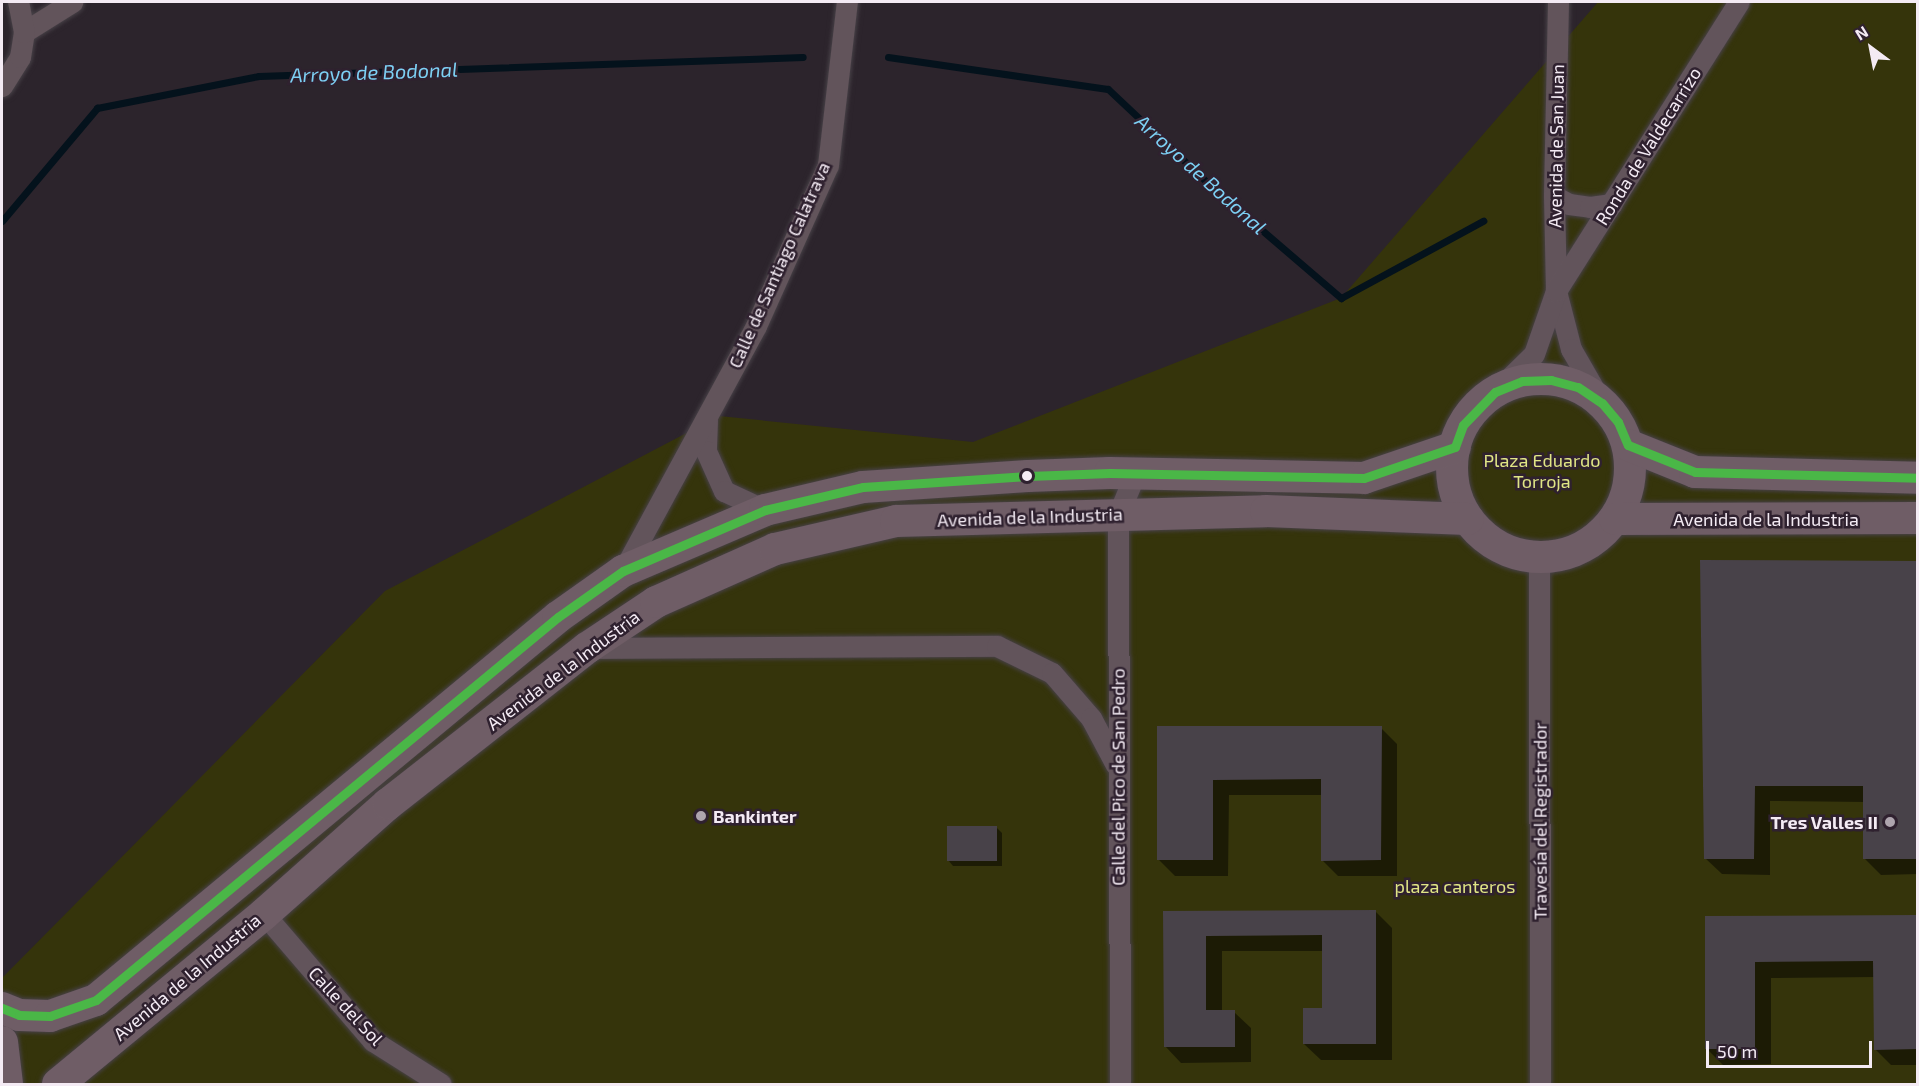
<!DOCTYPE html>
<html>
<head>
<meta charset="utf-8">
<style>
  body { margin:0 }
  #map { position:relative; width:1919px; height:1086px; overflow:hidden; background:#2c242c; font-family:"Exo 2",sans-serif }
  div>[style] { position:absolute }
  .green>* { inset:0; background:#35340b }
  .shadow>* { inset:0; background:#0007 }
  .stream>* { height:7px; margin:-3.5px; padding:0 3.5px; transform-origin:3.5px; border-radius:3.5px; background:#04121c }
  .building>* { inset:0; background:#484249; transform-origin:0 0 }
  .roads { filter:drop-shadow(0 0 2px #474147) drop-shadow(0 0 2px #474147) }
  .street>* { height:21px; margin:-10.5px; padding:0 10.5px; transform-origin:10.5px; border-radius:10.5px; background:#62545b }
  .secondary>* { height:32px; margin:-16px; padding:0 16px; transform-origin:16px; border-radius:16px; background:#6f5d66 }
  .secondary>.ring { margin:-16px; padding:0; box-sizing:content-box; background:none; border:32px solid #6f5d66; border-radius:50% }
  .bus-1>* { height:9px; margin:-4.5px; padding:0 4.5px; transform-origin:4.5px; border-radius:4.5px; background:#4ab747 }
  .dots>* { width:16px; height:16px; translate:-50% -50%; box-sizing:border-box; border:3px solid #2f212f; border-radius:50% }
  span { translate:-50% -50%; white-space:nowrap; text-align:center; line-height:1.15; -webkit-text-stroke:5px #2f212f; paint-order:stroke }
  .street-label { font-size:18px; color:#f4ebf4 }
  .park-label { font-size:18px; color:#e0e585 }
  .poi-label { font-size:18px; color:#f4ebf4; font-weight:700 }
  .left { translate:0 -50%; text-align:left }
  .right { translate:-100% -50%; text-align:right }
  .water-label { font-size:20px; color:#7dd0f4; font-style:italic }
  .frame { position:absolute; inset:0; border:3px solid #f4ebf4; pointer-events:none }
  .north { position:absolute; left:1841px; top:18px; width:60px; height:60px; -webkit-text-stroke:4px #2f212f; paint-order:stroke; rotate:328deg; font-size:16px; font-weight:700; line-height:24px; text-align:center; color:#f4ebf4 }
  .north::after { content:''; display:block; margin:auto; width:21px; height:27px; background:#f4ebf4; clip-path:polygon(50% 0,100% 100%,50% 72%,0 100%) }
  .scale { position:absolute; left:1706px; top:1041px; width:166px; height:27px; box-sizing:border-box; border:3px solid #f4ebf4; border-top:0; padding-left:8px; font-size:18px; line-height:21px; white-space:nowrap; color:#f4ebf4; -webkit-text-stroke:4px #2f212f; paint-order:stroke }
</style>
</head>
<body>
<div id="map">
  <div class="green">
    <i style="clip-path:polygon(1598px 2px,1917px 2px,1917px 1084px,2px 1084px,2px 978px,385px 591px,719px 416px,973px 442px,1341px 298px)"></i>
  </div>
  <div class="shadow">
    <i style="clip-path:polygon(1702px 562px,1918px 563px,1918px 874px,1881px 875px,1864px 858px,1864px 802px,1770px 801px,1770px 875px,1722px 874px,1705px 858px)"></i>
    <i style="clip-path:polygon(1159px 728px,1381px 728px,1397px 744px,1397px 876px,1338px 876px,1322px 860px,1322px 795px,1229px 795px,1228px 876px,1175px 876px,1159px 860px)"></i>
    <i style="clip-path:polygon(997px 828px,1002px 833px,1002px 866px,953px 866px,948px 860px)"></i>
    <i style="clip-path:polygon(1165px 912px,1376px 912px,1392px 928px,1392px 1060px,1321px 1060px,1304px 1044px,1324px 1009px,1324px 951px,1222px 951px,1222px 1012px,1234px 1012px,1251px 1028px,1251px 1062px,1181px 1063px,1165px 1046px)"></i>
    <i style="clip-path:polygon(1918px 916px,1918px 1065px,1891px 1065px,1875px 1049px,1875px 977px,1771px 978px,1771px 1064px,1723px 1065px,1707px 1049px,1707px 918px)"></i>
  </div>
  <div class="stream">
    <i style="left:888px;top:57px;width:222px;rotate:8.3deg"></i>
    <i style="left:1108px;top:89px;width:144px;rotate:43.3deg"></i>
    <i style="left:1213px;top:188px;width:169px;rotate:40.7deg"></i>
    <i style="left:1341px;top:298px;width:162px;rotate:-28.5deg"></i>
    <i style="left:2px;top:221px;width:148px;rotate:-49.9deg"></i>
    <i style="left:97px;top:108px;width:165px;rotate:-11.2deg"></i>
    <i style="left:259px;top:76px;width:544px;rotate:-2deg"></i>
  </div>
  <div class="building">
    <i style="clip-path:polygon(1700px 560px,1917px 561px,1917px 859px,1863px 859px,1863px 786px,1755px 786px,1754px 859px,1704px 859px)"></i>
    <i style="clip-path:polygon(1157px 726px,1382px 726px,1381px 860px,1321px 861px,1321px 779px,1213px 780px,1213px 860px,1157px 860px)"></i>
    <i style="left:947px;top:826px;width:50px;height:35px"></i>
    <i style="clip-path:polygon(1376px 910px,1376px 1044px,1303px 1044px,1303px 1008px,1322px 1008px,1322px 935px,1206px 936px,1206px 1010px,1235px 1010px,1235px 1047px,1164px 1047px,1163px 911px)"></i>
    <i style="clip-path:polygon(1917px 915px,1917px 1049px,1874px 1050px,1873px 961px,1755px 962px,1755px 1049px,1705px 1049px,1705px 916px)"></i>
  </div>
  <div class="roads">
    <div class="street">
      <i style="left:1558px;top:2px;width:194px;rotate:91.2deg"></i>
      <i style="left:1554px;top:196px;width:95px;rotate:88.8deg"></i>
      <i style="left:1556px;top:291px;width:60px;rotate:75.5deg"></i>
      <i style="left:1571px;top:349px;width:62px;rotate:60.1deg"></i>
      <i style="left:24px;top:32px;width:57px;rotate:-32deg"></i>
      <i style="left:2px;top:86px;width:34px;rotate:-58deg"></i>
      <i style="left:20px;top:57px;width:25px;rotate:-81deg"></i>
      <i style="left:24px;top:32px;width:31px;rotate:-101deg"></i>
      <i style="left:1554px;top:196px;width:17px;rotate:28deg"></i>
      <i style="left:1569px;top:204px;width:21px;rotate:8deg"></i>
      <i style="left:1590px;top:207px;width:22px;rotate:-8deg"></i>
      <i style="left:1495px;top:392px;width:54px;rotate:-44.3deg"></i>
      <i style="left:1534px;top:354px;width:67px;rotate:-70.8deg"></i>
      <i style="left:1556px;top:291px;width:342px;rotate:-57.7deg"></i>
      <i style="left:707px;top:420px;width:31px;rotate:92deg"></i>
      <i style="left:706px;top:451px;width:44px;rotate:65.8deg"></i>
      <i style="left:724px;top:491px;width:45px;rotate:24.9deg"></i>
      <i style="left:1539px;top:557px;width:527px;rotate:89.89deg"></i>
      <i style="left:623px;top:571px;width:279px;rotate:-61.5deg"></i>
      <i style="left:756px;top:326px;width:176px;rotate:-65.9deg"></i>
      <i style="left:828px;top:165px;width:164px;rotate:-83.4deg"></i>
      <i style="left:587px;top:648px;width:410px;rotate:-0.3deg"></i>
      <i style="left:997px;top:646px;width:61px;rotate:26.1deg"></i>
      <i style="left:1052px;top:673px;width:60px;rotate:49.1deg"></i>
      <i style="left:1091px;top:718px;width:53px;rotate:62deg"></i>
      <i style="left:264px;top:914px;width:167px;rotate:49.4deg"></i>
      <i style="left:373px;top:1041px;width:80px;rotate:32.3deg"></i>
      <i style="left:1120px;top:1084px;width:569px;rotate:-90.2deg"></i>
      <i style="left:1118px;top:515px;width:44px;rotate:-67.5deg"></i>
    </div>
    <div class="secondary">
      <i class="ring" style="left:1452px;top:379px;width:146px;height:146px"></i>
      <i style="left:1628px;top:445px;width:72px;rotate:21.9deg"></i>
      <i style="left:1695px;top:472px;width:223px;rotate:1.5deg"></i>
      <i style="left:1615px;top:519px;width:303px;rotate:-0.2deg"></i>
      <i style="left:2px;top:1008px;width:18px;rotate:22deg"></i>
      <i style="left:19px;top:1015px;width:31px;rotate:2deg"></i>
      <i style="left:50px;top:1016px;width:49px;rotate:-19.2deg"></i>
      <i style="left:96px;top:1000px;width:600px;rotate:-39.66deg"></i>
      <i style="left:558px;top:617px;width:80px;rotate:-35.3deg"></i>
      <i style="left:623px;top:571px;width:155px;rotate:-23.2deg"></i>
      <i style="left:765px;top:510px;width:101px;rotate:-13.2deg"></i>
      <i style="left:863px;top:487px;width:165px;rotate:-3.8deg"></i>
      <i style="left:1028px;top:476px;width:82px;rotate:-2.1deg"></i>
      <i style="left:1110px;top:473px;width:254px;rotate:1.1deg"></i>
      <i style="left:1364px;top:478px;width:96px;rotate:-18.8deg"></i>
      <i style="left:2px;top:1042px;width:42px;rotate:83.2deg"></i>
      <i style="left:58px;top:1084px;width:267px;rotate:-39.5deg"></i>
      <i style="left:264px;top:914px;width:166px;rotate:-41.6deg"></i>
      <i style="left:388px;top:804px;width:253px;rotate:-38.1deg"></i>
      <i style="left:587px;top:648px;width:83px;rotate:-33.7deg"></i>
      <i style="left:656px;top:602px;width:130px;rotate:-24deg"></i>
      <i style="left:775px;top:549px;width:124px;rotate:-13deg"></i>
      <i style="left:896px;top:521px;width:370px;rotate:-1.5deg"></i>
      <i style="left:1266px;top:511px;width:202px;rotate:2.3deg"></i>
    </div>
  </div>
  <div class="bus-1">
    <i style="left:2px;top:1008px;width:18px;rotate:22deg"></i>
    <i style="left:19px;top:1015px;width:31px;rotate:2deg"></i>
    <i style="left:50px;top:1016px;width:49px;rotate:-19.2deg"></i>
    <i style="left:96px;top:1000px;width:600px;rotate:-39.66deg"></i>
    <i style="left:558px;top:617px;width:80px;rotate:-35.3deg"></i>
    <i style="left:623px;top:571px;width:155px;rotate:-23.2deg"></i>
    <i style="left:765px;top:510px;width:101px;rotate:-13.2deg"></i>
    <i style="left:863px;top:487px;width:165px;rotate:-3.8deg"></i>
    <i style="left:1028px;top:476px;width:82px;rotate:-2.1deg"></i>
    <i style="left:1110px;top:473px;width:254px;rotate:1.1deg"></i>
    <i style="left:1364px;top:478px;width:96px;rotate:-18.8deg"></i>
    <i style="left:1455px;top:447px;width:23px;rotate:-70deg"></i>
    <i style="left:1463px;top:425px;width:46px;rotate:-45.9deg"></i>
    <i style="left:1495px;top:392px;width:29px;rotate:-22deg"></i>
    <i style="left:1522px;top:381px;width:29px;rotate:-2deg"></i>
    <i style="left:1551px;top:380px;width:28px;rotate:15deg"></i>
    <i style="left:1578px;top:387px;width:29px;rotate:34deg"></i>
    <i style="left:1602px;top:403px;width:25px;rotate:50deg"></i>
    <i style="left:1618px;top:422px;width:25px;rotate:67deg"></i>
    <i style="left:1628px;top:445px;width:72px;rotate:21.9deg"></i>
    <i style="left:1695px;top:472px;width:223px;rotate:1.5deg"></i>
  </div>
  <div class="dots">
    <i style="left:1027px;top:476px;background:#f4ebf4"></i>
    <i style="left:701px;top:816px;background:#aea5ae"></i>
    <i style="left:1890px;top:822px;background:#aea5ae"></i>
  </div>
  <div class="street-label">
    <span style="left:1556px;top:146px;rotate:-89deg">Avenida de San Juan</span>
    <span style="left:1648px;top:146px;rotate:-58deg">Ronda de Valdecarrizo</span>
    <span style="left:779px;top:265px;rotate:-66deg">Calle de Santiago Calatrava</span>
    <span style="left:1030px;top:517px;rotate:-2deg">Avenida de la Industria</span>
    <span style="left:1766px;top:519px">Avenida de la Industria</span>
    <span style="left:563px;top:670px;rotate:-37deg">Avenida de la Industria</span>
    <span style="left:1118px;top:777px;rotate:-90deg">Calle del Pico de San Pedro</span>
    <span style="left:1540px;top:821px;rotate:-90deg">Travesía del Registrador</span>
    <span style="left:187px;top:977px;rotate:-40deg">Avenida de la Industria</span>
    <span style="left:346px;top:1006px;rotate:47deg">Calle del Sol</span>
  </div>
  <div class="park-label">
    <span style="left:1542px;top:471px">Plaza Eduardo<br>Torroja</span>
    <span style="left:1455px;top:886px">plaza canteros</span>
  </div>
  <div class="poi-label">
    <span class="left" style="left:713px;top:816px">Bankinter</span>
    <span class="right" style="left:1878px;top:822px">Tres Valles II</span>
  </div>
  <div class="water-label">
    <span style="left:374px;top:72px;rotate:-2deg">Arroyo de Bodonal</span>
    <span style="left:1201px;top:174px;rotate:42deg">Arroyo de Bodonal</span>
  </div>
  <div class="frame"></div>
  <div class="north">N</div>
  <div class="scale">50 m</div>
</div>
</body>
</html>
